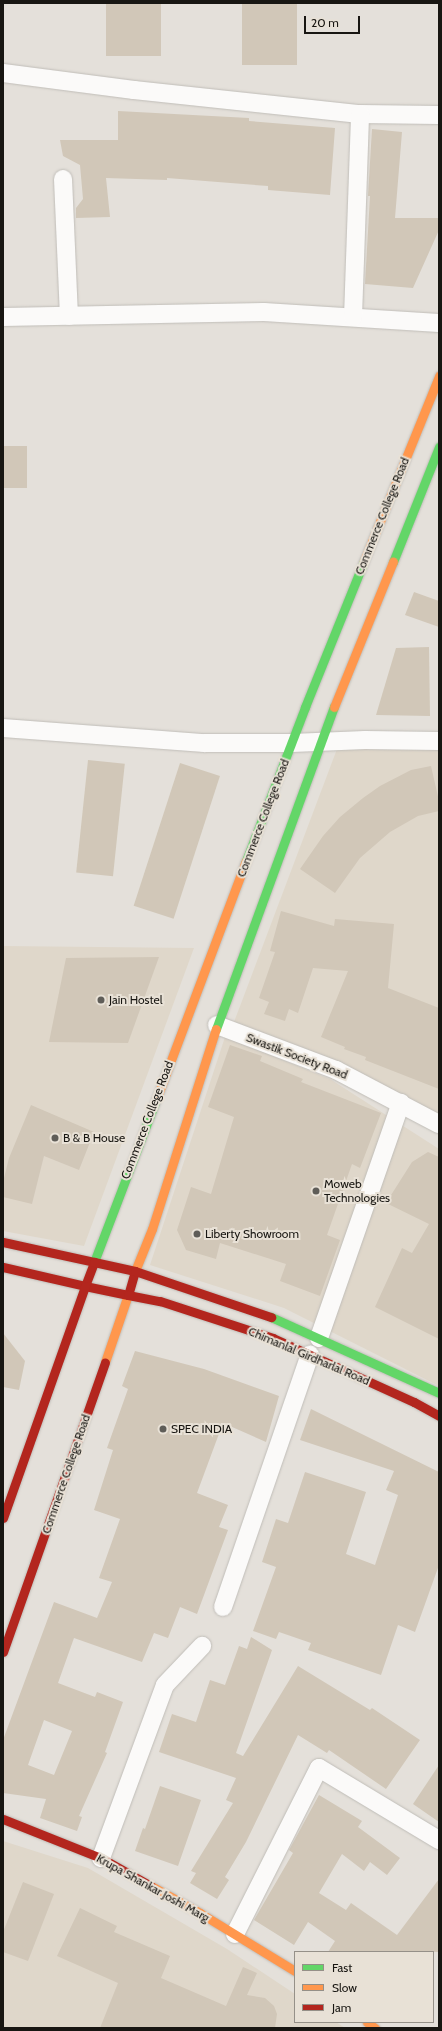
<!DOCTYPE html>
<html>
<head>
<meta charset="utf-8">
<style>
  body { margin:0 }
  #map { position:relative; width:442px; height:2031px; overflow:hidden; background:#e4e0da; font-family:Cabin,sans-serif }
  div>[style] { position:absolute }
  .built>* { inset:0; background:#dfd7ca }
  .building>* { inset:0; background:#d1c7b8; transform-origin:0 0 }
  .roads { filter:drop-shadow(0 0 1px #c0bdb8) drop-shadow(0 0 1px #c0bdb8) }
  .street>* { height:18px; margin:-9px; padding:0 9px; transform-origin:9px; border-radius:9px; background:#fbfaf9 }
  .fast>* { height:9px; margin:-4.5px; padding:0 4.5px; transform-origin:4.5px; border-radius:4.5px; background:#63d668 }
  .slow>* { height:9px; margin:-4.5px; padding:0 4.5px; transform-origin:4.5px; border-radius:4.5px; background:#ff974d }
  .jam>* { height:9px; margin:-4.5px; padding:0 4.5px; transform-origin:4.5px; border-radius:4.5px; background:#b3261e }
  .dots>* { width:11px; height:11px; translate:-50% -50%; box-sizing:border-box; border:2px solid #e8e1d6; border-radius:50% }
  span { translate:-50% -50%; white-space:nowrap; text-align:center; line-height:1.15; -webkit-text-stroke:4px #e8e1d6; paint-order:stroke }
  .street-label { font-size:12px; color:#181612 }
  .poi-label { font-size:12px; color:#181612 }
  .left { translate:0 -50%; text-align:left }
  .frame { position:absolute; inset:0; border:4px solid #181612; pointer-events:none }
  .legend { position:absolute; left:294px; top:1951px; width:140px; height:72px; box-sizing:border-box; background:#e8e1d6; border:1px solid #959088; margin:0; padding:5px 7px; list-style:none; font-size:12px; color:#181612 }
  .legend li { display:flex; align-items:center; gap:8px; height:20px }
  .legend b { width:20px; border:1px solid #959088 }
  .scale { position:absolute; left:304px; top:16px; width:56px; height:18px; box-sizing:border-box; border:2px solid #181612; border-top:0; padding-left:5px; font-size:12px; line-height:14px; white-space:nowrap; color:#181612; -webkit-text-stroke:3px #e8e1d6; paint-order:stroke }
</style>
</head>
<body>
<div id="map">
  <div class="built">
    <i style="clip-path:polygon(337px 749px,439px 750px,439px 1123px,234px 1022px)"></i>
    <i style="clip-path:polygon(3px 946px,194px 948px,84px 1246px,3px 1231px)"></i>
    <i style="clip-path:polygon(225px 1037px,330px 1079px,439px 1149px,439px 1386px,284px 1308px,150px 1265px)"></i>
    <i style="clip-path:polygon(3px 1841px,88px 1868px,227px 1949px,295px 1994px,295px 2022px,336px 2022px,345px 2028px,3px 2028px)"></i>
  </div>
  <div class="building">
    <i style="left:106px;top:3px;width:55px;height:53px"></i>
    <i style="left:242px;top:3px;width:55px;height:62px"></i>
    <i style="clip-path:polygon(118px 111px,249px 118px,249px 121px,335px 128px,330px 195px,268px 190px,268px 186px,167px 178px,167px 180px,106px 178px,110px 217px,76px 218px,76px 208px,83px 199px,80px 165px,63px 156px,60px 140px,118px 140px)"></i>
    <i style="clip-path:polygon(372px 129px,402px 132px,395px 218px,439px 218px,439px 230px,413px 288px,365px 284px,370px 196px,368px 196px)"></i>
    <i style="left:3px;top:446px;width:24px;height:42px"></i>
    <i style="clip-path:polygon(414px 592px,439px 601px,439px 627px,405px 615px)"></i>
    <i style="clip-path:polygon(429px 647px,430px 716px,376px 715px,396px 648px)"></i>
    <i style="left:88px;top:760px;width:37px;height:113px;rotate:6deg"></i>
    <i style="left:180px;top:763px;width:42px;height:150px;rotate:18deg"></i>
    <i style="clip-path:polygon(431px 766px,439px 801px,439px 811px,418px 816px,390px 832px,360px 858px,335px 893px,300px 869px,323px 836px,340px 817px,363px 798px,380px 786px,411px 770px)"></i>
    <i style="clip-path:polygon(281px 911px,334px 926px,335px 919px,394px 924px,388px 988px,439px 1008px,439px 1089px,365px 1060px,366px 1057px,344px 1049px,345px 1047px,321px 1037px,348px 971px,313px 968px,298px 1013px,289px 1009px,285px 1021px,264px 1014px,269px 1002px,259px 998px,275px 952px,270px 951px)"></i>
    <i style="clip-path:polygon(159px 957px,128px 1043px,49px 1042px,66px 958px)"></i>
    <i style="clip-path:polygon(230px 1045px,262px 1056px,260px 1061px,303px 1079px,301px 1082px,381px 1113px,360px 1168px,352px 1164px,327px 1235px,340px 1240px,320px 1296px,280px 1281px,286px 1264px,220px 1243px,216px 1259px,186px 1250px,177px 1230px,191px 1187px,211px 1194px,234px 1117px,208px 1107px)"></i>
    <i style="clip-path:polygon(31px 1105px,94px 1132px,79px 1170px,44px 1156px,32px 1204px,3px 1197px,3px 1182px,9px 1158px)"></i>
    <i style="clip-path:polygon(428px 1152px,439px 1157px,439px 1339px,375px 1307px,402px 1248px,412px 1253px,429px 1224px,386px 1203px,412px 1162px)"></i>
    <i style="clip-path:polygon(3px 1333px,25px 1361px,19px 1390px,3px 1387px)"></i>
    <i style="clip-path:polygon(evenodd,135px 1351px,204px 1369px,279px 1396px,266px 1442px,223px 1423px,197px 1493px,228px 1505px,219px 1527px,228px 1530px,197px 1614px,180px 1607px,168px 1638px,154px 1633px,142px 1662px,74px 1638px,58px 1683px,95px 1697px,97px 1692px,123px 1702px,105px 1752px,107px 1753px,79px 1816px,82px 1817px,77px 1831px,40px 1818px,46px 1799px,3px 1793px,3px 1740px,54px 1602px,97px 1618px,112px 1582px,99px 1578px,120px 1519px,94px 1510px,113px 1450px,107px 1448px,128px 1389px,122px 1386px,135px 1351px,44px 1720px,72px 1731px,54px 1775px,28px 1765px,44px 1720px)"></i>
    <i style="clip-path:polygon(311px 1409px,439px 1472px,439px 1565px,415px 1632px,398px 1625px,381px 1675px,308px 1650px,311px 1643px,279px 1632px,276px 1639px,253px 1631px,276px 1567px,262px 1562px,276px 1519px,288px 1523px,305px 1472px,366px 1492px,346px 1554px,375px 1565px,398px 1495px,386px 1490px,394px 1471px,300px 1440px)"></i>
    <i style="clip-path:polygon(251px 1637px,272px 1650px,236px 1753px,243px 1756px,298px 1666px,370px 1710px,372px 1708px,420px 1740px,386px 1789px,329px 1750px,327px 1753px,298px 1735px,246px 1842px,225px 1877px,229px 1880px,217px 1899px,190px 1883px,196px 1873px,191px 1871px,233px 1803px,226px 1800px,236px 1778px,159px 1752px,172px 1714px,196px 1722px,210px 1680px,225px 1685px,239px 1646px,247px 1649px)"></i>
    <i style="clip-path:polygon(439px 1765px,439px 1822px,413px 1804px)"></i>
    <i style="clip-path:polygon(160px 1786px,201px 1800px,178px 1866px,135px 1851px,143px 1828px,145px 1829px)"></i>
    <i style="clip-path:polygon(319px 1795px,362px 1821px,358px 1827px,400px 1858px,387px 1875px,370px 1862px,364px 1871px,342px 1854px,319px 1893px,346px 1910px,351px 1903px,397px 1935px,439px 1879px,439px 1952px,328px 1952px,335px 1941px,308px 1922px,294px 1945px,254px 1920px,293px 1853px,289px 1850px)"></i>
    <i style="clip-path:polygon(23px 1882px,54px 1894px,28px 1961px,3px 1952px,3px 1932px)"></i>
    <i style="clip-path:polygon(80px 1908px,117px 1926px,114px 1932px,170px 1956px,161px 1978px,226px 2006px,243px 1967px,257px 1973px,247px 1995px,265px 1998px,274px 2006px,277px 2014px,275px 2028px,100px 2028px,118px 1983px,57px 1956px)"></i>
  </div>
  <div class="roads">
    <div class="street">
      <i style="left:3px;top:73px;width:132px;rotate:7.4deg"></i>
      <i style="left:134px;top:90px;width:227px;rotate:6.1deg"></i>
      <i style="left:360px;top:114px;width:79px;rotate:0.7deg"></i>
      <i style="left:63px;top:179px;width:137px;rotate:87.5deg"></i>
      <i style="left:3px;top:317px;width:261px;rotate:-1.1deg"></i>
      <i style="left:264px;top:312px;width:175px;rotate:3.6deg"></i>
      <i style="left:353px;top:317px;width:203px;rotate:-88deg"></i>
      <i style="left:3px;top:728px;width:202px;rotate:4.3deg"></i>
      <i style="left:204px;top:743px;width:88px"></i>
      <i style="left:292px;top:743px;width:73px;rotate:-2.4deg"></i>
      <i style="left:365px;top:740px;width:74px;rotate:0.8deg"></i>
      <i style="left:217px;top:1025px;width:127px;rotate:20.7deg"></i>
      <i style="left:336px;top:1070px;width:116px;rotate:27.7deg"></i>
      <i style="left:319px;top:1338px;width:249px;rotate:-70.8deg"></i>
      <i style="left:223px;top:1607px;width:267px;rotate:-71deg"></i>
      <i style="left:101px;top:1858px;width:184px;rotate:-69.7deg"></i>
      <i style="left:165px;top:1685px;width:54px;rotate:-46.5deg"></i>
      <i style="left:235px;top:1934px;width:186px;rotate:-63.2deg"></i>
      <i style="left:319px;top:1768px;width:140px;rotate:31deg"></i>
    </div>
    <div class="fast">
      <i style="left:393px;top:562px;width:124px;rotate:-68.2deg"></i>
      <i style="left:246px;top:861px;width:165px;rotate:-69deg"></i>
      <i style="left:305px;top:707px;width:157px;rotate:-68deg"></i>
      <i style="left:216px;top:1029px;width:343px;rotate:-69.9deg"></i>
      <i style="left:94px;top:1262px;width:173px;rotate:-69.1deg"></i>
      <i style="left:271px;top:1317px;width:184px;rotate:24.3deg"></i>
    </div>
    <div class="slow">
      <i style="left:364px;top:561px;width:200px;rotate:-67.9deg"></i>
      <i style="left:334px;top:707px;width:157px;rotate:-67.9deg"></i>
      <i style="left:156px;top:1100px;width:255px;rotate:-69.4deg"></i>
      <i style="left:135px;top:1271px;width:45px;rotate:-68deg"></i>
      <i style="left:152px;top:1229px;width:210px;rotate:-72.3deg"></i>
      <i style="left:105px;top:1362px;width:71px;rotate:-71.1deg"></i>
      <i style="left:151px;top:1886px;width:56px;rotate:28.9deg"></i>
      <i style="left:200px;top:1913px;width:111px;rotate:31.4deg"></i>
      <i style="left:367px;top:2022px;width:10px;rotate:37deg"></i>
    </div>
    <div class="jam">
      <i style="left:3px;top:1242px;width:93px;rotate:12.4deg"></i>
      <i style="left:3px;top:1267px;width:84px;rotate:13deg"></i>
      <i style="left:135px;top:1271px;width:25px;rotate:106deg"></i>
      <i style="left:128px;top:1295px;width:44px;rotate:-168.2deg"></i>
      <i style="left:85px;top:1286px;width:26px;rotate:-69deg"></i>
      <i style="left:94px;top:1262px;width:42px;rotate:12.4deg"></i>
      <i style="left:135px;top:1271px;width:144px;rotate:18.7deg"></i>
      <i style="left:128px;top:1295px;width:33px;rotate:11deg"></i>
      <i style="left:160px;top:1301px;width:119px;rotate:18.1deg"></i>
      <i style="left:273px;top:1338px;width:155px;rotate:24.4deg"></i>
      <i style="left:414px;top:1402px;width:29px;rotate:29deg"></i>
      <i style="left:3px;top:1518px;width:246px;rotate:-70.5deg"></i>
      <i style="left:3px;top:1652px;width:307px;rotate:-70.6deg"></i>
      <i style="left:3px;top:1819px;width:105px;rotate:21.7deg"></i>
      <i style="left:101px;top:1858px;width:57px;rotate:29.2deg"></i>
    </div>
  </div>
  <div class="dots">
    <i style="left:101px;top:1000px;background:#5f5d58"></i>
    <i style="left:55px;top:1138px;background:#5f5d58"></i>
    <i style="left:316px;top:1191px;background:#5f5d58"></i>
    <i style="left:197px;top:1234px;background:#5f5d58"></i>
    <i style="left:163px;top:1429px;background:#5f5d58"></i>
  </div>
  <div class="street-label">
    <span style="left:382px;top:516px;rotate:-68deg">Commerce College Road</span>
    <span style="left:263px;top:818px;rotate:-69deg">Commerce College Road</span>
    <span style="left:297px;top:1056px;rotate:21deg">Swastik Society Road</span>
    <span style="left:147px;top:1120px;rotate:-69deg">Commerce College Road</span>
    <span style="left:309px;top:1356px;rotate:23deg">Chimanlal Girdharlal Road</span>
    <span style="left:66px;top:1474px;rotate:-71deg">Commerce College Road</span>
    <span style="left:153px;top:1888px;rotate:29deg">Krupa Shankar Joshi Marg</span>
  </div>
  <div class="poi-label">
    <span class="left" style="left:109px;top:1000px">Jain Hostel</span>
    <span class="left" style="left:63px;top:1138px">B &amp; B House</span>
    <span class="left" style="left:324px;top:1191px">Moweb<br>Technologies</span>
    <span class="left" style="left:205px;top:1234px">Liberty Showroom</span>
    <span class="left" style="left:171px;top:1429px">SPEC INDIA</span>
  </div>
  <div class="frame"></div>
  <ul class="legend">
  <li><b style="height:5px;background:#63d668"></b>Fast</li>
  <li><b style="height:5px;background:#ff974d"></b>Slow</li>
  <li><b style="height:5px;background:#b3261e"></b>Jam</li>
  </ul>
  <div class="scale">20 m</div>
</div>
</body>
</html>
